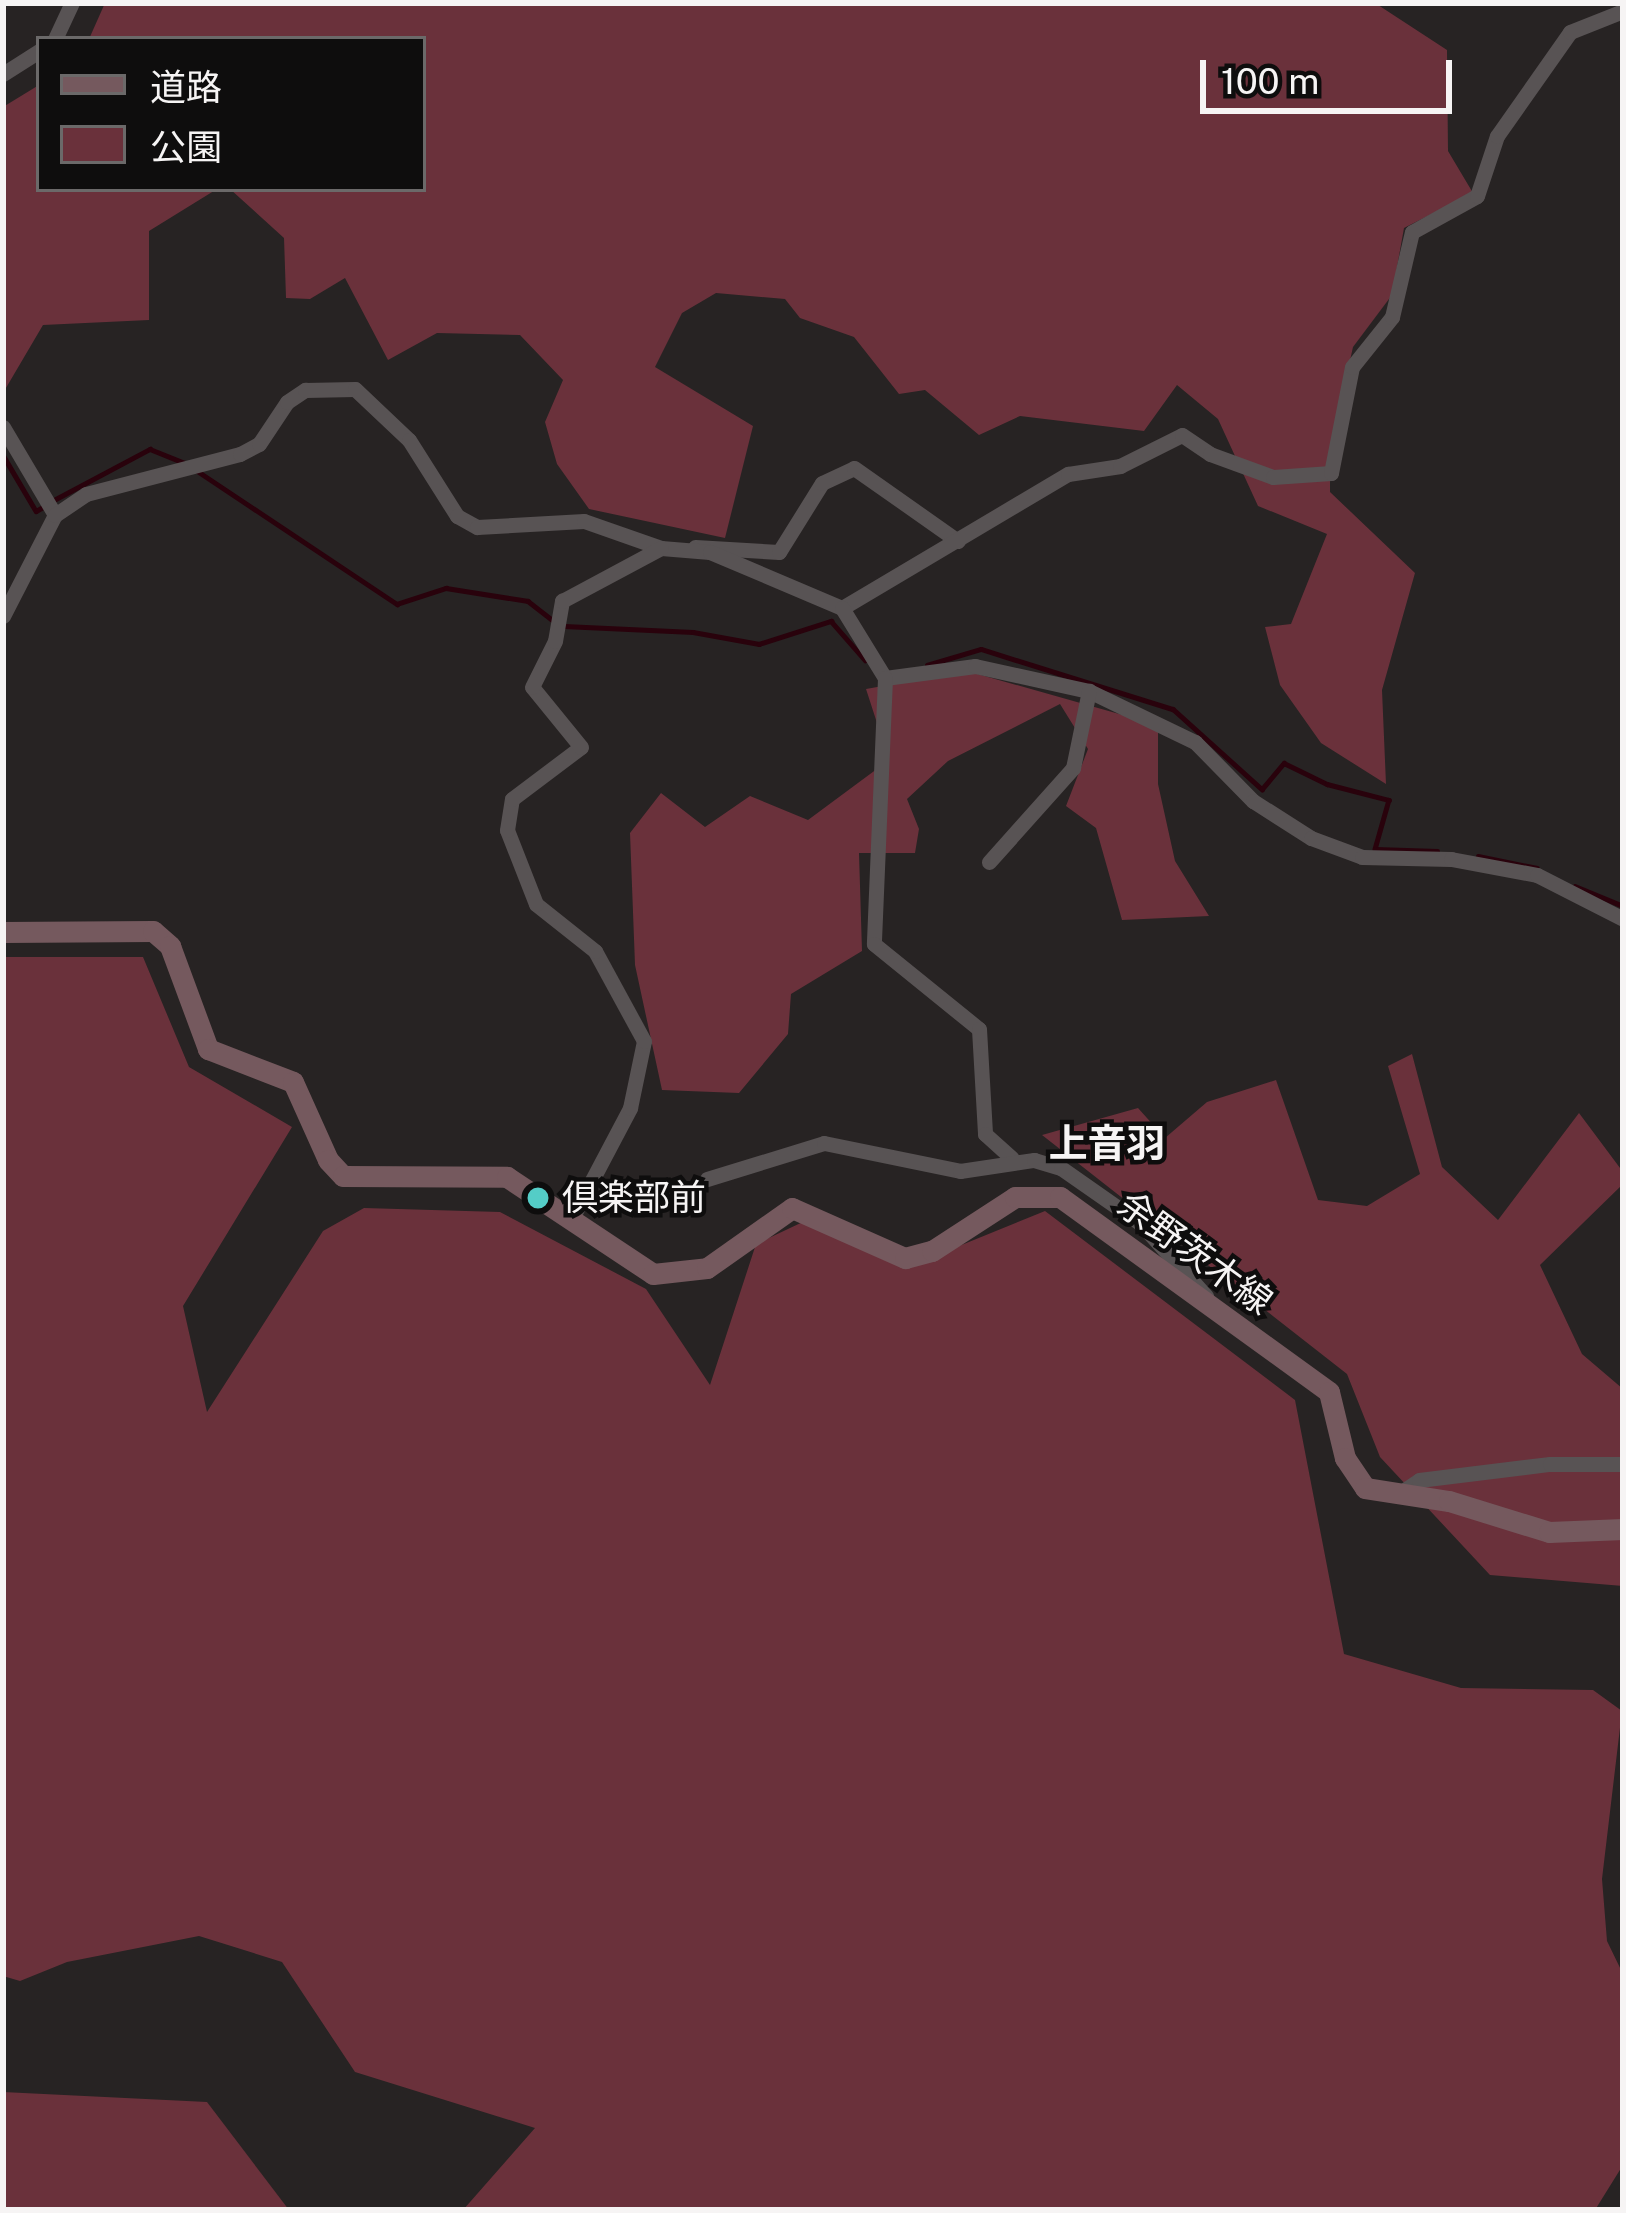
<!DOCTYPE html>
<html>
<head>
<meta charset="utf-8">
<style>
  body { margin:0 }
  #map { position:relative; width:1626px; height:2213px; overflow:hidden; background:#272323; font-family:"Public Sans","Noto Sans JP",sans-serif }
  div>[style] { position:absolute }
  .green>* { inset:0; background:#6a313b }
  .stream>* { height:4.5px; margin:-2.25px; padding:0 2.25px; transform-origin:2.25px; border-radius:2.25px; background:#29020c }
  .minor>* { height:15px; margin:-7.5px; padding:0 7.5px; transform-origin:7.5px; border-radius:7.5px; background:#585354 }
  .secondary>* { height:21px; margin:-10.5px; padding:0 10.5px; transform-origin:10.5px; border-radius:10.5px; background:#75595e }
  .dots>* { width:33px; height:33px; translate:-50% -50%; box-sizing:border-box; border:6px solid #0e0d0d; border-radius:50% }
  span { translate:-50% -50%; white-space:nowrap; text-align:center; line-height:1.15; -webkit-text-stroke:9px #0e0d0d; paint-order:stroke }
  .poi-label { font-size:36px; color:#f6f4f4 }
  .left { translate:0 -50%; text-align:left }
  .street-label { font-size:36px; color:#f6f4f4 }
  .neighbourhood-label { font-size:39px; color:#f6f4f4; font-weight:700 }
  .frame { position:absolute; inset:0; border:6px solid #f6f4f4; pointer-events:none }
  .legend { position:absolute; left:36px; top:36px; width:390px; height:156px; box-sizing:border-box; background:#0e0d0d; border:3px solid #6b6969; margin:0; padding:15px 21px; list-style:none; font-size:36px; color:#f6f4f4 }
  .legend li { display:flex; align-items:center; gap:24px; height:60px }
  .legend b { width:60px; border:3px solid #6b6969 }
  .scale { position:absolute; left:1200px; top:60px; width:252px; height:54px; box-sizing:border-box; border:6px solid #f6f4f4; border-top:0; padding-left:15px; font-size:36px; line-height:42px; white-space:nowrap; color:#f6f4f4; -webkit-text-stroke:9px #0e0d0d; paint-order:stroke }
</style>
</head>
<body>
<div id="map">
  <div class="green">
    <i style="clip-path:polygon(105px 3px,1375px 3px,1447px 50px,1448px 151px,1473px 193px,1404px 228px,1392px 295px,1353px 347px,1330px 450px,1330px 492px,1415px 573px,1382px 690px,1386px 784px,1321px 743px,1280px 685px,1265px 627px,1291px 624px,1327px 534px,1258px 506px,1218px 419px,1177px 385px,1144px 431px,1020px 416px,979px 435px,925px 390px,899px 394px,854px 337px,800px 318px,785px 299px,716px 293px,682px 313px,655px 367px,753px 426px,725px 538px,589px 509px,557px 464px,545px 422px,563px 380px,520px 335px,437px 333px,388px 360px,345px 278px,310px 299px,286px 298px,284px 238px,230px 189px,423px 189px,423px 39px,89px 39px)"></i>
    <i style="clip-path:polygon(39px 85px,39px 189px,217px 189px,149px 231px,149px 320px,43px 325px,3px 393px,3px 107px)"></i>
    <i style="clip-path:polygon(967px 671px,1158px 725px,1158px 784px,1175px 861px,1209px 916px,1122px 920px,1096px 828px,1066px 806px,1088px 749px,1060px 704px,948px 761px,907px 799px,919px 829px,915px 853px,859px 853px,862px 951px,791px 994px,788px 1034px,739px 1093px,662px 1090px,635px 965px,630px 833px,661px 793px,705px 827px,750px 796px,808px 820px,889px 760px,866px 689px)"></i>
    <i style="clip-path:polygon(3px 957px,143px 957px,189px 1067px,292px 1127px,183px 1306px,207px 1412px,323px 1231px,364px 1208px,500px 1212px,646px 1289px,710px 1385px,756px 1244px,807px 1220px,905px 1268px,1045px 1211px,1295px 1400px,1344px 1654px,1461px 1688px,1593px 1690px,1622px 1711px,1602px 1879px,1607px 1941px,1623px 1974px,1623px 2165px,1595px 2210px,463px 2210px,535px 2128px,355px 2072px,282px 1962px,199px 1936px,67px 1962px,20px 1981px,3px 1976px)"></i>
    <i style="clip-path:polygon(1412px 1054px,1442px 1167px,1498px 1220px,1579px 1113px,1623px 1172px,1623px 1184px,1540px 1265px,1582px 1354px,1623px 1389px,1623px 1586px,1490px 1575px,1380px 1457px,1347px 1374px,1042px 1135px,1138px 1108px,1165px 1138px,1207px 1102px,1276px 1080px,1318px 1200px,1367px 1206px,1420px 1174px,1388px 1066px)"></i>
    <i style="clip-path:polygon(3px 2092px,207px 2102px,289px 2210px,3px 2210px)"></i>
  </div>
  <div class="stream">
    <i style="left:3px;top:455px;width:65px;rotate:59.5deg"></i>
    <i style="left:36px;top:511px;width:8px;rotate:-30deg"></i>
    <i style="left:196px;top:470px;width:242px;rotate:33.7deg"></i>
    <i style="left:397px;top:604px;width:52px;rotate:-18.1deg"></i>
    <i style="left:446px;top:588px;width:83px;rotate:9deg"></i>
    <i style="left:528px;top:601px;width:33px;rotate:38deg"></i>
    <i style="left:52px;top:501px;width:111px;rotate:-28deg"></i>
    <i style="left:150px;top:449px;width:40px;rotate:22deg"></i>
    <i style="left:564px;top:626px;width:129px;rotate:2.7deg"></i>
    <i style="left:693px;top:632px;width:67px;rotate:10.3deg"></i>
    <i style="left:759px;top:644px;width:76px;rotate:-17.7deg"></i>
    <i style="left:831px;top:621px;width:52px;rotate:48.9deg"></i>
    <i style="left:927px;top:665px;width:56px;rotate:-16.5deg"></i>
    <i style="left:981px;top:649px;width:201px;rotate:17.4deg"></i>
    <i style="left:1173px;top:709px;width:120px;rotate:42deg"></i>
    <i style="left:1262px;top:789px;width:34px;rotate:-50deg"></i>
    <i style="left:1284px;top:763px;width:48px;rotate:26deg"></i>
    <i style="left:1327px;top:784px;width:64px;rotate:14.5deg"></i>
    <i style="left:1389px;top:800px;width:51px;rotate:105.9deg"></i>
    <i style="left:1375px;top:849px;width:62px;rotate:1.8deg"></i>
    <i style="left:1478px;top:856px;width:60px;rotate:11.5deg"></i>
    <i style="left:1575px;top:886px;width:52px;rotate:22.6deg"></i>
  </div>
  <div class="minor">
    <i style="left:55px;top:39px;width:40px;rotate:-65deg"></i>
    <i style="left:3px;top:74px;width:43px;rotate:-32.6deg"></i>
    <i style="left:3px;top:427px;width:102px;rotate:59.4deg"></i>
    <i style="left:695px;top:547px;width:84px;rotate:3.4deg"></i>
    <i style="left:779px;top:552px;width:81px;rotate:-58.1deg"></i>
    <i style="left:822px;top:483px;width:35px;rotate:-25deg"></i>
    <i style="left:854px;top:468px;width:127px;rotate:35.1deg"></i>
    <i style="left:842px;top:608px;width:263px;rotate:-30.7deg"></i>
    <i style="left:1068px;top:474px;width:53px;rotate:-8.7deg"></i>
    <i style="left:1120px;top:466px;width:69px;rotate:-26.6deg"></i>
    <i style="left:1182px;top:435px;width:34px;rotate:34deg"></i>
    <i style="left:1210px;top:454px;width:67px;rotate:20.1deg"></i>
    <i style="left:1273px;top:477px;width:58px;rotate:-3.9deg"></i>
    <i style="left:1331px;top:473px;width:108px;rotate:-78.8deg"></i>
    <i style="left:1352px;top:367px;width:64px;rotate:-51.3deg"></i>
    <i style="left:1392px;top:317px;width:87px;rotate:-76.8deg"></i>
    <i style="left:1412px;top:232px;width:74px;rotate:-29deg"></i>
    <i style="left:1477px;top:196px;width:63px;rotate:-71.6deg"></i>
    <i style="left:1497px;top:136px;width:127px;rotate:-54.9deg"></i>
    <i style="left:1570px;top:32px;width:57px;rotate:-21.6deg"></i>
    <i style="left:3px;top:616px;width:114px;rotate:-62.8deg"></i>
    <i style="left:55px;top:515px;width:37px;rotate:-34deg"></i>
    <i style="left:86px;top:494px;width:159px;rotate:-14.6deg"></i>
    <i style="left:240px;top:454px;width:21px;rotate:-28deg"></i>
    <i style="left:259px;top:444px;width:50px;rotate:-56.3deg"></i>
    <i style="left:287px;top:402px;width:22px;rotate:-34deg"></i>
    <i style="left:305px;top:390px;width:50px;rotate:-1.1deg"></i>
    <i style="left:355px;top:389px;width:74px;rotate:43.4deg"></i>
    <i style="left:409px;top:440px;width:90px;rotate:57.7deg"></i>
    <i style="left:457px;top:516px;width:23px;rotate:29deg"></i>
    <i style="left:477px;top:527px;width:107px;rotate:-3.2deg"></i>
    <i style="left:584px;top:521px;width:82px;rotate:19.3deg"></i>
    <i style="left:661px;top:548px;width:49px;rotate:4.7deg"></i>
    <i style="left:710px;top:552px;width:143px;rotate:23deg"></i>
    <i style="left:842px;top:608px;width:82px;rotate:58.4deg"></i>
    <i style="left:885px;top:678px;width:91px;rotate:-7.6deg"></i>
    <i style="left:975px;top:666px;width:117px;rotate:12.4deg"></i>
    <i style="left:1089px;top:691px;width:118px;rotate:25.7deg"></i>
    <i style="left:1195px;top:742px;width:83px;rotate:45.5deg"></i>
    <i style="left:1253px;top:801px;width:69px;rotate:32.5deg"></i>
    <i style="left:1311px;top:838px;width:54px;rotate:20.4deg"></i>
    <i style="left:1362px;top:857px;width:89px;rotate:1.3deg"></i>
    <i style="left:1451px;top:859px;width:87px;rotate:10.5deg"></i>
    <i style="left:1537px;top:875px;width:97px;rotate:27.1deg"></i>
    <i style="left:885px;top:678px;width:266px;rotate:92.4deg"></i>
    <i style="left:874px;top:944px;width:135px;rotate:39deg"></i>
    <i style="left:979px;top:1029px;width:105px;rotate:86.7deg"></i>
    <i style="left:985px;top:1134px;width:36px;rotate:42deg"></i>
    <i style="left:989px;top:862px;width:126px;rotate:-48.2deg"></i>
    <i style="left:1073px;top:768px;width:79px;rotate:-78.3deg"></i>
    <i style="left:707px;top:1179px;width:122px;rotate:-17.1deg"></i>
    <i style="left:824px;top:1143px;width:139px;rotate:11.6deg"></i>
    <i style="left:960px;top:1171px;width:75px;rotate:-8.5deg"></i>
    <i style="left:1034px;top:1160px;width:28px;rotate:17deg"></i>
    <i style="left:1061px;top:1168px;width:98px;rotate:35deg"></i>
    <i style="left:1141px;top:1224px;width:97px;rotate:47.9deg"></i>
    <i style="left:571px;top:1220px;width:127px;rotate:-62.2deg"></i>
    <i style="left:630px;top:1108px;width:68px;rotate:-78.2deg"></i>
    <i style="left:644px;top:1041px;width:102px;rotate:-118.6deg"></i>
    <i style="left:595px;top:951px;width:75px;rotate:-141.5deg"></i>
    <i style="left:536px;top:904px;width:79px;rotate:-111.4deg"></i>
    <i style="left:507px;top:830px;width:31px;rotate:-81deg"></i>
    <i style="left:512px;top:799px;width:86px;rotate:-37deg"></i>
    <i style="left:581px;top:747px;width:77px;rotate:-129.2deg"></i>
    <i style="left:532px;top:687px;width:51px;rotate:-63.4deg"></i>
    <i style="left:555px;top:641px;width:41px;rotate:-80.1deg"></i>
    <i style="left:562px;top:601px;width:112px;rotate:-28.2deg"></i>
    <i style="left:1397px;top:1495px;width:27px;rotate:-34deg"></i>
    <i style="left:1419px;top:1480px;width:132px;rotate:-7deg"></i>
    <i style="left:1550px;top:1464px;width:73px"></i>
  </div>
  <div class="secondary">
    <i style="left:3px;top:932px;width:150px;rotate:-0.4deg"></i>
    <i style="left:153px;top:931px;width:23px;rotate:41deg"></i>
    <i style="left:170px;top:946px;width:110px;rotate:69.7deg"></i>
    <i style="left:208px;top:1049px;width:91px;rotate:21.2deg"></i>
    <i style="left:293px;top:1082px;width:85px;rotate:65.8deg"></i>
    <i style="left:328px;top:1160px;width:22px;rotate:47deg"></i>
    <i style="left:343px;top:1176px;width:164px;rotate:0.3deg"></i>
    <i style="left:507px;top:1177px;width:175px;rotate:33.6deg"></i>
    <i style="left:653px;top:1274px;width:54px;rotate:-6.3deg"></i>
    <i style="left:707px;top:1268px;width:104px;rotate:-35.2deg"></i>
    <i style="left:792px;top:1208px;width:124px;rotate:23.9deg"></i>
    <i style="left:905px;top:1258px;width:28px;rotate:-15deg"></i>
    <i style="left:932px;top:1251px;width:99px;rotate:-33deg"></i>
    <i style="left:1015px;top:1197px;width:45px"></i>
    <i style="left:1060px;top:1197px;width:332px;rotate:35.9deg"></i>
    <i style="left:1329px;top:1392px;width:68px;rotate:76.4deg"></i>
    <i style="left:1345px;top:1458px;width:36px;rotate:56deg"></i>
    <i style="left:1365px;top:1488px;width:85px;rotate:8.8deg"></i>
    <i style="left:1449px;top:1501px;width:105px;rotate:17.2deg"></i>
    <i style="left:1549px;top:1532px;width:74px;rotate:-2.3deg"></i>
  </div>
  <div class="dots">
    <i style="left:538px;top:1198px;background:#54cdc7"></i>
  </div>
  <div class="poi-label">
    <span class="left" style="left:562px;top:1198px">倶楽部前</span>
  </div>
  <div class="street-label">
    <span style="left:1195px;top:1253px;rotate:36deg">余野茨木線</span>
  </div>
  <div class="neighbourhood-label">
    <span style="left:1107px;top:1143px">上音羽</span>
  </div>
  <div class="frame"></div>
  <ul class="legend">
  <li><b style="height:15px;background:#75595e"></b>道路</li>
  <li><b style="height:33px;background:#6a313b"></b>公園</li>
  </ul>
  <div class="scale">100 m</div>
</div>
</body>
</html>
